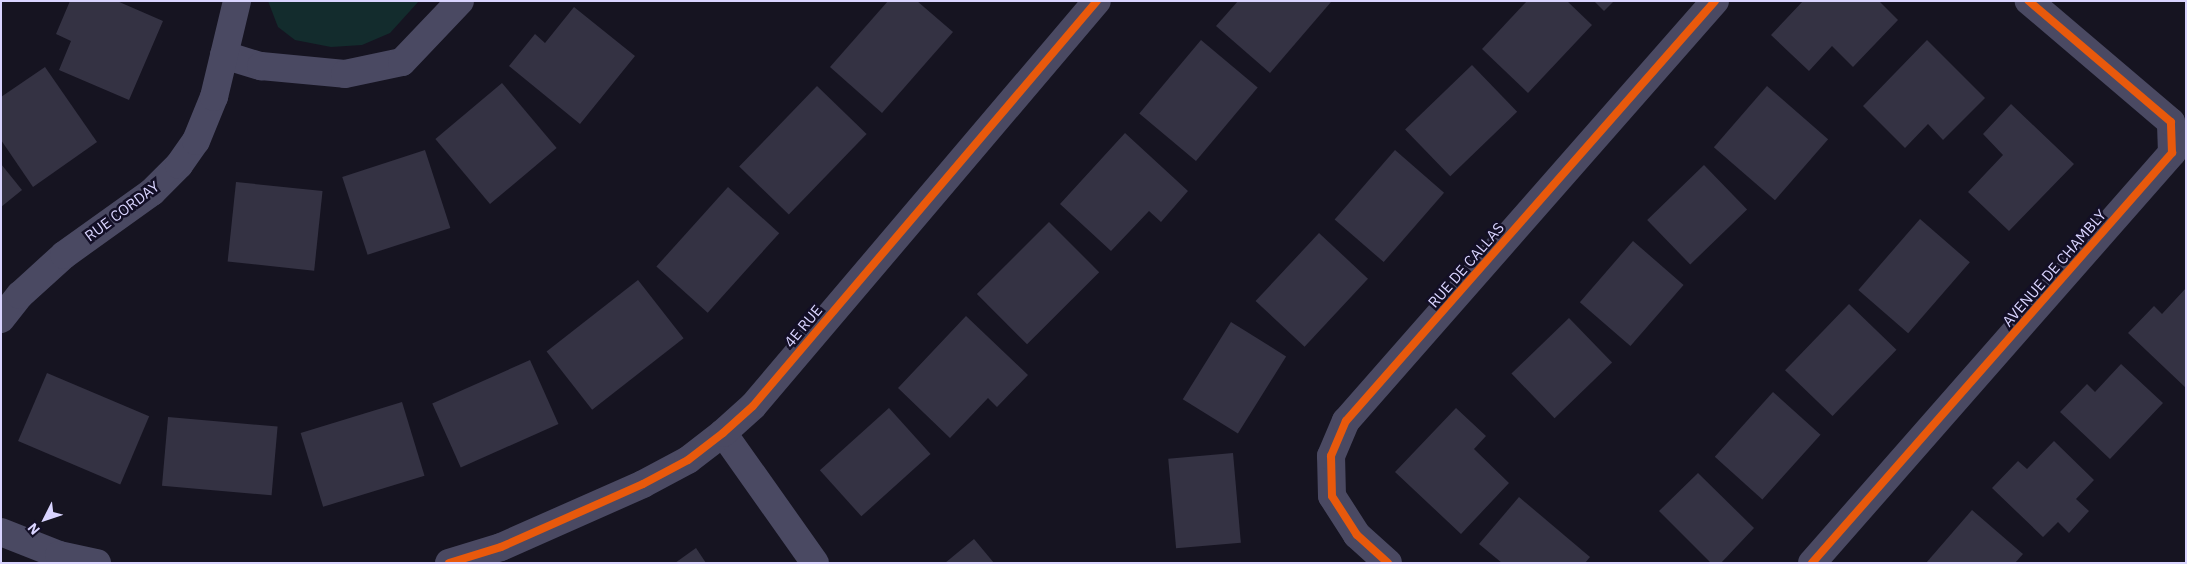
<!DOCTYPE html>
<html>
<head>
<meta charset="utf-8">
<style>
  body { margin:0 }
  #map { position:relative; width:2187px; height:564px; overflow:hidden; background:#161421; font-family:"IBM Plex Sans",sans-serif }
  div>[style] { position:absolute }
  .green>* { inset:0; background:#132c2d }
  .building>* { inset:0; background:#343243; transform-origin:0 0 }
  .street>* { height:28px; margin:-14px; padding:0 14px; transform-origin:14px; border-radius:14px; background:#4a4962 }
  .cycleway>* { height:8px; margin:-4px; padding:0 4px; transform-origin:4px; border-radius:4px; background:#e8590c }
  span { translate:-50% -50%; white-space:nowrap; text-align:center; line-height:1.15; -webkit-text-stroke:5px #130f26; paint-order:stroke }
  .street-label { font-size:15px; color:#d9d4ff }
  .frame { position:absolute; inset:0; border:2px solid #d9d4ff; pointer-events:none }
  .north { position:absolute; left:20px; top:494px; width:50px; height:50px; -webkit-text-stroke:4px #130f26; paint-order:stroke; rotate:229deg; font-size:14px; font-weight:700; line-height:20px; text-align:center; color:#d9d4ff }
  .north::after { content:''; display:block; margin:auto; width:18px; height:22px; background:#d9d4ff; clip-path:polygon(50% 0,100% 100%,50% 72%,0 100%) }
</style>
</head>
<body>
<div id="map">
  <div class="green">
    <i style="clip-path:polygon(268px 1px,419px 1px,390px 33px,362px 45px,331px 47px,295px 40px,278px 27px)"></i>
  </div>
  <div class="building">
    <i style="clip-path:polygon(70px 1px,117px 1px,163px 21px,129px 100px,59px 70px,71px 41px,56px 34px)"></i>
    <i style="clip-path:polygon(888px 1px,917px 1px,953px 32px,882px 113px,830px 67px)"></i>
    <i style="clip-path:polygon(1238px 1px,1330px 1px,1331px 2px,1270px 73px,1216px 26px)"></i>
    <i style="clip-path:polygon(1527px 1px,1567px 1px,1592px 25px,1528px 93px,1482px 49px)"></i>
    <i style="clip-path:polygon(1594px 1px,1614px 1px,1604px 11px)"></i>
    <i style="clip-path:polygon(1803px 1px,1879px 1px,1898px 20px,1853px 67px,1832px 46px,1809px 71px,1771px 35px)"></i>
    <i style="clip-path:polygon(574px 7px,635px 56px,580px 124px,509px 66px,535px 34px,545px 43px)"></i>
    <i style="left:1201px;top:40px;width:74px;height:96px;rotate:40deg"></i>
    <i style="clip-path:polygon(1927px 40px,1985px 98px,1943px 140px,1928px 124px,1905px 148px,1863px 106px)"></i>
    <i style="left:1472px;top:65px;width:65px;height:93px;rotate:46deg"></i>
    <i style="clip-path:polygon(45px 67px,97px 142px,33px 187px,1px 140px,1px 97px)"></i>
    <i style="left:502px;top:83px;width:85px;height:87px;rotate:50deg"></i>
    <i style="left:817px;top:86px;width:69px;height:112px;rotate:44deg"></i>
    <i style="left:1767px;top:86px;width:81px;height:81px;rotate:41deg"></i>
    <i style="clip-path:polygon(2011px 104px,2074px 164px,2009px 231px,1968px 192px,2003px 155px,1983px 134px)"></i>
    <i style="clip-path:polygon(1125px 133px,1188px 191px,1161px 222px,1149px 211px,1111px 251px,1060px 204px)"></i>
    <i style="left:425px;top:150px;width:82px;height:87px;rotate:72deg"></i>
    <i style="left:1395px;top:150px;width:65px;height:92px;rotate:41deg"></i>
    <i style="clip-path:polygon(1px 164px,22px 190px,1px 207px)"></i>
    <i style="left:1704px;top:165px;width:62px;height:79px;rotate:46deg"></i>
    <i style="left:236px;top:182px;width:87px;height:80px;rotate:6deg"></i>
    <i style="left:728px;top:187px;width:69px;height:107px;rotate:42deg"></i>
    <i style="left:1920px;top:219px;width:66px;height:94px;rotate:41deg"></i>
    <i style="left:1049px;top:222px;width:71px;height:102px;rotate:45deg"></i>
    <i style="left:1319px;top:233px;width:67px;height:93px;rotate:43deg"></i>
    <i style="left:1633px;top:241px;width:67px;height:81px;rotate:41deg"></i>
    <i style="left:638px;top:280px;width:74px;height:116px;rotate:52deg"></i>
    <i style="clip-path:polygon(2186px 288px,2186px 388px,2128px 333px,2154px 306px,2162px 314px)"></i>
    <i style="left:1849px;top:304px;width:66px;height:92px;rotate:44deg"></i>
    <i style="clip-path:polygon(966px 316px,1028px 375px,997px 407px,988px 398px,950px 438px,898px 388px)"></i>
    <i style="left:1569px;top:318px;width:62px;height:80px;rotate:46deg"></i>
    <i style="left:1231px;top:322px;width:65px;height:91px;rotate:32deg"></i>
    <i style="left:530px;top:360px;width:70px;height:107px;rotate:66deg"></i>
    <i style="clip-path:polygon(2121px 364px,2163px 403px,2110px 459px,2060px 412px,2087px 384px,2095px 392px)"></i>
    <i style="left:47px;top:373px;width:111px;height:74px;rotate:23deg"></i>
    <i style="left:1773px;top:392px;width:64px;height:87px;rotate:42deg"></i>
    <i style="left:402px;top:402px;width:77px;height:106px;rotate:73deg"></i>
    <i style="left:889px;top:408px;width:62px;height:93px;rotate:48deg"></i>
    <i style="clip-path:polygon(1456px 408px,1486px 436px,1474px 449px,1509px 483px,1461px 534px,1395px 472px)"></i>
    <i style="left:168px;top:417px;width:110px;height:69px;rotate:5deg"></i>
    <i style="clip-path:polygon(2054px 441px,2094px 480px,2076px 499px,2089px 511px,2069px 533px,2058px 522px,2043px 537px,1992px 488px,2018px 461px,2027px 469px)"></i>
    <i style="left:1233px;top:453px;width:90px;height:65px;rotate:85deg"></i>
    <i style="clip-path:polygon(1698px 473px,1754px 528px,1721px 563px,1711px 563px,1659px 511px)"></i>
    <i style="clip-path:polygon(1519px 497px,1590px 557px,1585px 563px,1502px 563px,1479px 544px)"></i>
    <i style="clip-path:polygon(1972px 510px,2023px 554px,2015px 563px,1926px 563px)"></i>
    <i style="clip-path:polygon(974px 539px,994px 563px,945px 563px)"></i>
    <i style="clip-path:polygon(696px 548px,706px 563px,675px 563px)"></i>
  </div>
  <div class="street">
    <i style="left:224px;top:55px;width:39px;rotate:17deg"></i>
    <i style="left:261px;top:66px;width:84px;rotate:5.4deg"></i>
    <i style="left:345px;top:74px;width:58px;rotate:-11.9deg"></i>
    <i style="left:402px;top:62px;width:84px;rotate:-46.4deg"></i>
    <i style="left:1px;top:319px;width:31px;rotate:-52deg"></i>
    <i style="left:20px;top:295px;width:59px;rotate:-42.3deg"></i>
    <i style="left:64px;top:255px;width:108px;rotate:-35.6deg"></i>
    <i style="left:152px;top:192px;width:38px;rotate:-45deg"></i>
    <i style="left:179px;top:165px;width:29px;rotate:-55deg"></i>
    <i style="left:196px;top:141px;width:48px;rotate:-67.8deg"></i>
    <i style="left:214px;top:97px;width:99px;rotate:-76.5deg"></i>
    <i style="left:723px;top:433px;width:159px;rotate:54.7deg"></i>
    <i style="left:1px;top:532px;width:62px;rotate:21.6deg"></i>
    <i style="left:59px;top:555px;width:39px;rotate:12deg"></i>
    <i style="left:449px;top:563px;width:54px;rotate:-17.1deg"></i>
    <i style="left:501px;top:547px;width:155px;rotate:-23.9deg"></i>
    <i style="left:643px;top:484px;width:51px;rotate:-28.1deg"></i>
    <i style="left:688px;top:460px;width:44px;rotate:-37.6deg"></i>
    <i style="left:723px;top:433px;width:40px;rotate:-42deg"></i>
    <i style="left:753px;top:406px;width:531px;rotate:-49.66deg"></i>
    <i style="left:1388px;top:563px;width:42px;rotate:-137.9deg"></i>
    <i style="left:1357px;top:535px;width:46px;rotate:-122.7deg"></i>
    <i style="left:1332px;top:496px;width:40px;rotate:-91.4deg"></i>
    <i style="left:1331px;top:456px;width:38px;rotate:-67deg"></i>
    <i style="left:1346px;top:421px;width:559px;rotate:-48.7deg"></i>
    <i style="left:1812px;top:563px;width:546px;rotate:-48.72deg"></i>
    <i style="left:2172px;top:153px;width:31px;rotate:-92deg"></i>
    <i style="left:2171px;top:122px;width:187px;rotate:-139.6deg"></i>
  </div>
  <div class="cycleway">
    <i style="left:449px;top:563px;width:54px;rotate:-17.1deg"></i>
    <i style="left:501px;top:547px;width:155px;rotate:-23.9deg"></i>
    <i style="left:643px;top:484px;width:51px;rotate:-28.1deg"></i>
    <i style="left:688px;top:460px;width:44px;rotate:-37.6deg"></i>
    <i style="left:723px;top:433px;width:40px;rotate:-42deg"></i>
    <i style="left:753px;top:406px;width:531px;rotate:-49.66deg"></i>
    <i style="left:1388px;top:563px;width:42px;rotate:-137.9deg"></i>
    <i style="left:1357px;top:535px;width:46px;rotate:-122.7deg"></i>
    <i style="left:1332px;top:496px;width:40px;rotate:-91.4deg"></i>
    <i style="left:1331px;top:456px;width:38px;rotate:-67deg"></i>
    <i style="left:1346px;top:421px;width:559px;rotate:-48.7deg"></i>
    <i style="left:1812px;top:563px;width:546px;rotate:-48.72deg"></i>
    <i style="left:2172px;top:153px;width:31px;rotate:-92deg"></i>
    <i style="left:2171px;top:122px;width:187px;rotate:-139.6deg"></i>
  </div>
  <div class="street-label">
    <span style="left:122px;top:211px;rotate:-37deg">RUE CORDAY</span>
    <span style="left:1466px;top:265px;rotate:-49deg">RUE DE CALLAS</span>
    <span style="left:2054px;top:268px;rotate:-49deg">AVENUE DE CHAMBLY</span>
    <span style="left:803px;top:326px;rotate:-50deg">4E RUE</span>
  </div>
  <div class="frame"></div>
  <div class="north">N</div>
</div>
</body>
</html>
